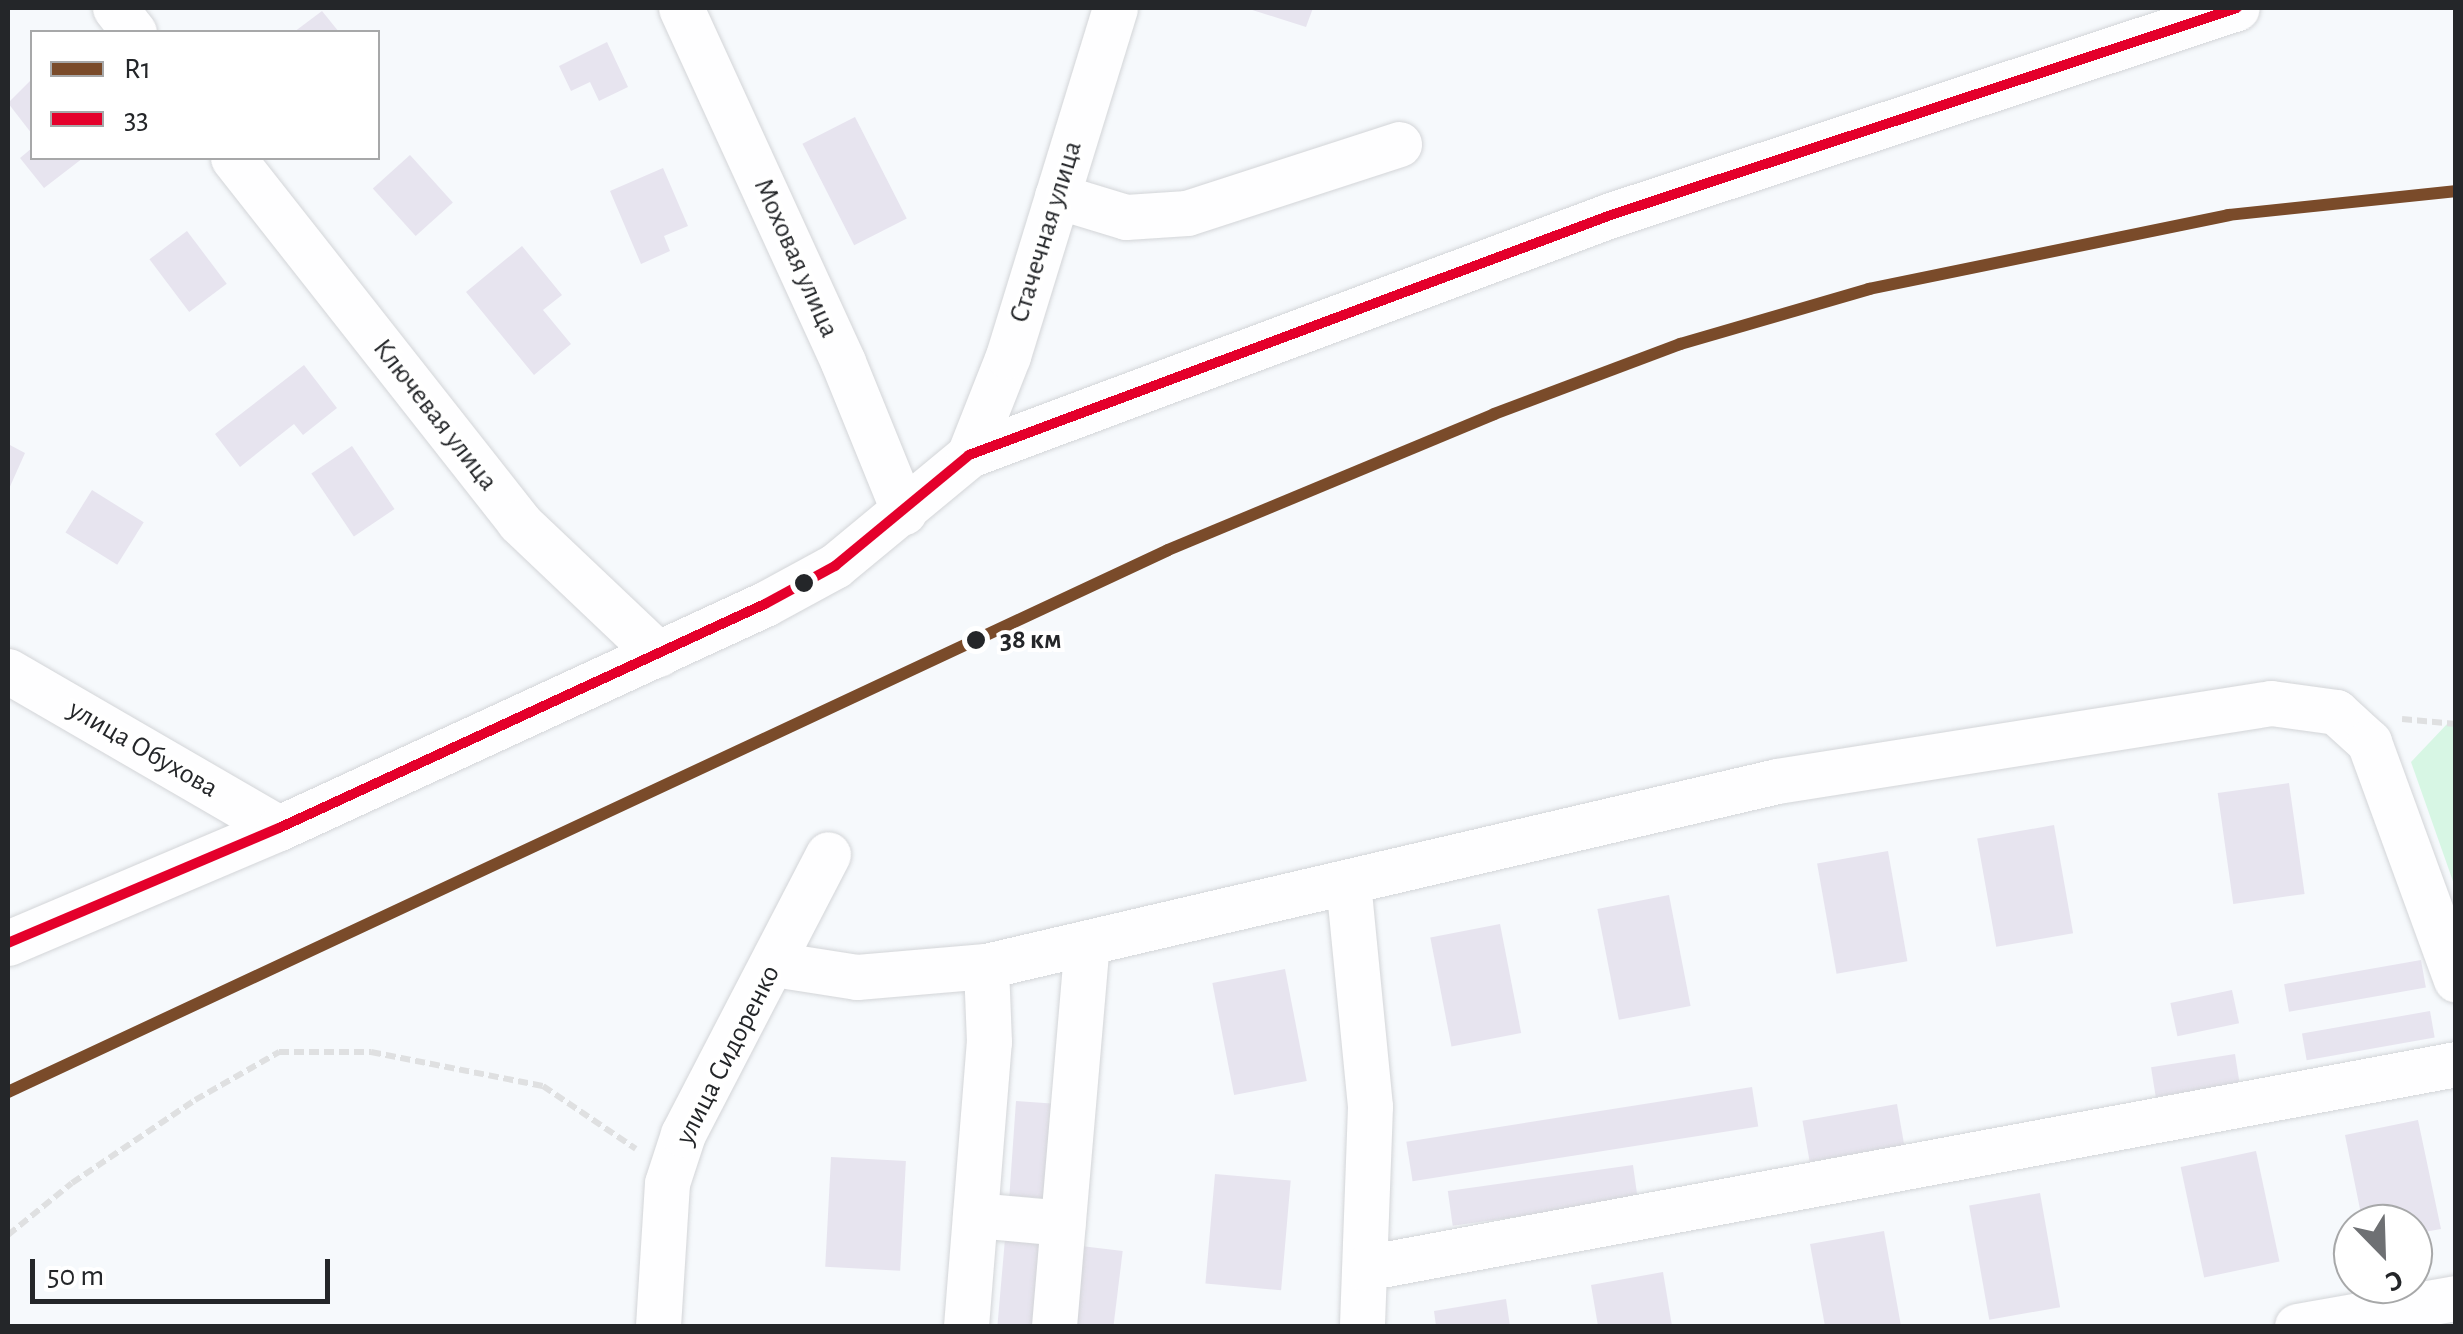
<!DOCTYPE html>
<html>
<head>
<meta charset="utf-8">
<style>
  body { margin:0 }
  #map { position:relative; width:2463px; height:1334px; overflow:hidden; background:#f6f9fc; font-family:"Alegreya Sans",sans-serif }
  div>[style] { position:absolute }
  .green>* { inset:0; background:#d7f6e4 }
  .building>* { inset:0; background:#e7e4ef; transform-origin:0 0 }
  .path>* { height:6px; margin-top:-3px; transform-origin:0; background:repeating-linear-gradient(90deg,#dfe0e1 0 10px,transparent 0 15px) }
  .roads { filter:drop-shadow(0 0 2px #d3d5d8) drop-shadow(0 0 2px #d3d5d8) }
  .minor>* { height:45px; margin:-22.5px; padding:0 22.5px; transform-origin:22.5px; border-radius:22.5px; background:#fefeff }
  .bus-1>* { height:10px; margin:-5px; padding:0 5px; transform-origin:5px; border-radius:5px; background:#e4002b }
  .rail-1>* { height:12px; margin:-6px; padding:0 6px; transform-origin:6px; border-radius:6px; background:#7a4b2a }
  .dots>* { width:28px; height:28px; translate:-50% -50%; box-sizing:border-box; border:5px solid #fff; border-radius:50% }
  span { translate:-50% -50%; white-space:nowrap; text-align:center; line-height:1.15; -webkit-text-stroke:8px #fff; paint-order:stroke }
  .street-label { font-size:28px; color:#242629 }
  .stop-label { font-size:28px; color:#242629; font-weight:700 }
  .left { translate:0 -50%; text-align:left }
  .frame { position:absolute; inset:0; border:10px solid #242629; pointer-events:none }
  .legend { position:absolute; left:30px; top:30px; width:350px; height:130px; box-sizing:border-box; background:#fff; border:2px solid #a7a8a9; margin:0; padding:12px 18px; list-style:none; font-size:30px; color:#242629 }
  .legend li { display:flex; align-items:center; gap:20px; height:50px }
  .legend b { width:50px; border:2px solid #a7a8a9 }
  .north { position:absolute; left:2333px; top:1204px; width:100px; height:100px; box-sizing:border-box; background:#fff; border:2px solid #a7a8a9; border-radius:50%; rotate:157deg; font-size:28px; font-weight:700; line-height:40px; text-align:center; color:#242629 }
  .north::after { content:''; display:block; margin:auto; width:35px; height:45px; background:#6e7073; clip-path:polygon(50% 0,100% 100%,50% 72%,0 100%) }
  .scale { position:absolute; left:30px; top:1259px; width:300px; height:45px; box-sizing:border-box; border:5px solid #242629; border-top:0; padding-left:12px; font-size:30px; line-height:35px; white-space:nowrap; color:#242629; -webkit-text-stroke:8px #fff; paint-order:stroke }
</style>
</head>
<body>
<div id="map">
  <div class="green">
    <i style="clip-path:polygon(2448px 723px,2456px 724px,2455px 887px,2411px 762px)"></i>
  </div>
  <div class="building">
    <i style="clip-path:polygon(1246px 8px,1313px 8px,1306px 27px)"></i>
    <i style="clip-path:polygon(322px 11px,339px 32px,294px 32px)"></i>
    <i style="clip-path:polygon(607px 42px,628px 87px,599px 101px,590px 82px,571px 91px,559px 66px)"></i>
    <i style="clip-path:polygon(32px 79px,32px 134px,8px 103px)"></i>
    <i style="left:855px;top:117px;width:114px;height:59px;rotate:63deg"></i>
    <i style="clip-path:polygon(32px 148px,32px 158px,83px 158px,44px 188px,20px 158px)"></i>
    <i style="left:410px;top:155px;width:64px;height:50px;rotate:48deg"></i>
    <i style="clip-path:polygon(663px 168px,688px 226px,664px 236px,670px 251px,641px 264px,610px 191px)"></i>
    <i style="left:187px;top:231px;width:66px;height:47px;rotate:53deg"></i>
    <i style="clip-path:polygon(522px 246px,562px 295px,543px 310px,571px 344px,534px 375px,466px 292px)"></i>
    <i style="clip-path:polygon(304px 365px,337px 408px,303px 435px,294px 424px,240px 467px,215px 434px)"></i>
    <i style="clip-path:polygon(8px 444px,25px 453px,8px 491px)"></i>
    <i style="left:352px;top:446px;width:76px;height:49px;rotate:56deg"></i>
    <i style="left:92px;top:490px;width:61px;height:50px;rotate:32deg"></i>
    <i style="left:2289px;top:783px;width:112px;height:72px;rotate:82deg"></i>
    <i style="left:2054px;top:825px;width:110px;height:78px;rotate:80deg"></i>
    <i style="left:1888px;top:851px;width:112px;height:72px;rotate:80deg"></i>
    <i style="left:1669px;top:895px;width:113px;height:73px;rotate:79deg"></i>
    <i style="left:1500px;top:924px;width:111px;height:71px;rotate:79deg"></i>
    <i style="left:2421px;top:960px;width:28px;height:139px;rotate:80deg"></i>
    <i style="left:1285px;top:969px;width:114px;height:74px;rotate:79deg"></i>
    <i style="left:2232px;top:990px;width:34px;height:63px;rotate:78deg"></i>
    <i style="left:2430px;top:1011px;width:27px;height:130px;rotate:80deg"></i>
    <i style="left:2235px;top:1054px;width:30px;height:85px;rotate:81deg"></i>
    <i style="left:1752px;top:1087px;width:40px;height:350px;rotate:81deg"></i>
    <i style="left:1016px;top:1101px;width:39px;height:95px;rotate:4deg"></i>
    <i style="left:1897px;top:1104px;width:42px;height:96px;rotate:80deg"></i>
    <i style="clip-path:polygon(2418px 1120px,2441px 1229px,2413px 1234px,2413px 1224px,2363px 1224px,2345px 1135px)"></i>
    <i style="left:2256px;top:1151px;width:113px;height:77px;rotate:78deg"></i>
    <i style="left:831px;top:1157px;width:75px;height:110px;rotate:3deg"></i>
    <i style="left:1633px;top:1165px;width:35px;height:187px;rotate:82deg"></i>
    <i style="left:1215px;top:1174px;width:76px;height:110px;rotate:5deg"></i>
    <i style="left:2040px;top:1193px;width:116px;height:72px;rotate:80deg"></i>
    <i style="clip-path:polygon(1884px 1231px,1901px 1326px,1825px 1326px,1810px 1244px)"></i>
    <i style="left:1005px;top:1239px;width:43px;height:88px;rotate:5deg"></i>
    <i style="left:1081px;top:1246px;width:42px;height:81px;rotate:7deg"></i>
    <i style="clip-path:polygon(1663px 1272px,1672px 1326px,1598px 1326px,1591px 1285px)"></i>
    <i style="clip-path:polygon(1506px 1299px,1510px 1326px,1436px 1326px,1434px 1311px)"></i>
  </div>
  <div class="path">
    <i style="left:2402px;top:719px;width:54px;rotate:5.3deg"></i>
    <i style="left:8px;top:1235px;width:82px;rotate:-39.1deg"></i>
    <i style="left:72px;top:1183px;width:148px;rotate:-34deg"></i>
    <i style="left:195px;top:1100px;width:97px;rotate:-29.7deg"></i>
    <i style="left:279px;top:1052px;width:92px"></i>
    <i style="left:371px;top:1052px;width:175px;rotate:11.2deg"></i>
    <i style="left:543px;top:1086px;width:112px;rotate:34.1deg"></i>
  </div>
  <div class="roads">
    <div class="minor">
      <i style="left:115px;top:8px;width:31px;rotate:52deg"></i>
      <i style="left:681px;top:8px;width:389px;rotate:65.4deg"></i>
      <i style="left:843px;top:362px;width:162px;rotate:67.9deg"></i>
      <i style="left:233px;top:158px;width:463px;rotate:51.8deg"></i>
      <i style="left:519px;top:522px;width:192px;rotate:43.5deg"></i>
      <i style="left:1057px;top:196px;width:72px;rotate:16.9deg"></i>
      <i style="left:1126px;top:217px;width:61px;rotate:-3.8deg"></i>
      <i style="left:1187px;top:213px;width:223px;rotate:-18deg"></i>
      <i style="left:969px;top:455px;width:106px;rotate:-68.5deg"></i>
      <i style="left:1008px;top:356px;width:364px;rotate:-72.9deg"></i>
      <i style="left:8px;top:671px;width:313px;rotate:30.1deg"></i>
      <i style="left:1348px;top:882px;width:225px;rotate:84.4deg"></i>
      <i style="left:1370px;top:1106px;width:220px;rotate:92.1deg"></i>
      <i style="left:8px;top:943px;width:294px;rotate:-23deg"></i>
      <i style="left:279px;top:828px;width:535px;rotate:-24.75deg"></i>
      <i style="left:765px;top:604px;width:80px;rotate:-28.5deg"></i>
      <i style="left:835px;top:566px;width:174px;rotate:-39.6deg"></i>
      <i style="left:969px;top:455px;width:685px;rotate:-20.5deg"></i>
      <i style="left:1611px;top:215px;width:659px;rotate:-18.3deg"></i>
      <i style="left:774px;top:964px;width:84px;rotate:8.9deg"></i>
      <i style="left:857px;top:977px;width:129px;rotate:-4.9deg"></i>
      <i style="left:986px;top:966px;width:812px;rotate:-13.16deg"></i>
      <i style="left:1777px;top:781px;width:500px;rotate:-8.97deg"></i>
      <i style="left:2271px;top:703px;width:66px;rotate:7.9deg"></i>
      <i style="left:2336px;top:712px;width:45px;rotate:42.3deg"></i>
      <i style="left:2369px;top:742px;width:253px;rotate:69.9deg"></i>
      <i style="left:975px;top:1215px;width:88px;rotate:5.2deg"></i>
      <i style="left:1365px;top:1268px;width:1110px;rotate:-10.59deg"></i>
      <i style="left:658px;top:1326px;width:143px;rotate:-86.4deg"></i>
      <i style="left:667px;top:1183px;width:52px;rotate:-71.9deg"></i>
      <i style="left:683px;top:1134px;width:315px;rotate:-62.6deg"></i>
      <i style="left:966px;top:1326px;width:285px;rotate:-85.4deg"></i>
      <i style="left:989px;top:1042px;width:76px;rotate:-92.3deg"></i>
      <i style="left:1054px;top:1326px;width:384px;rotate:-85.1deg"></i>
      <i style="left:2297px;top:1326px;width:161px;rotate:-10deg"></i>
    </div>
  </div>
  <div class="bus-1">
    <i style="left:8px;top:943px;width:294px;rotate:-23deg"></i>
    <i style="left:279px;top:828px;width:535px;rotate:-24.75deg"></i>
    <i style="left:765px;top:604px;width:80px;rotate:-28.5deg"></i>
    <i style="left:835px;top:566px;width:174px;rotate:-39.6deg"></i>
    <i style="left:969px;top:455px;width:685px;rotate:-20.5deg"></i>
    <i style="left:1611px;top:215px;width:659px;rotate:-18.3deg"></i>
  </div>
  <div class="rail-1">
    <i style="left:8px;top:1092px;width:1280px;rotate:-25.04deg"></i>
    <i style="left:1168px;top:550px;width:353px;rotate:-22.6deg"></i>
    <i style="left:1494px;top:414px;width:199px;rotate:-20.6deg"></i>
    <i style="left:1680px;top:344px;width:197px;rotate:-16.2deg"></i>
    <i style="left:1869px;top:289px;width:367px;rotate:-11.6deg"></i>
    <i style="left:2228px;top:215px;width:229px;rotate:-6deg"></i>
  </div>
  <div class="dots">
    <i style="left:804px;top:583px;background:#242629"></i>
    <i style="left:976px;top:640px;background:#242629"></i>
  </div>
  <div class="street-label">
    <span style="left:1046px;top:232px;rotate:-73deg">Стачечная улица</span>
    <span style="left:796px;top:258px;rotate:66deg">Моховая улица</span>
    <span style="left:435px;top:415px;rotate:52deg">Ключевая улица</span>
    <span style="left:143px;top:749px;rotate:30deg">улица Обухова</span>
    <span style="left:728px;top:1055px;rotate:-63deg">улица Сидоренко</span>
  </div>
  <div class="stop-label">
    <span class="left" style="left:1000px;top:640px">38 км</span>
  </div>
  <div class="frame"></div>
  <ul class="legend">
  <li><b style="height:12px;background:#7a4b2a"></b>R1</li>
  <li><b style="height:12px;background:#e4002b"></b>33</li>
  </ul>
  <div class="north">С</div>
  <div class="scale">50 m</div>
</div>
</body>
</html>
